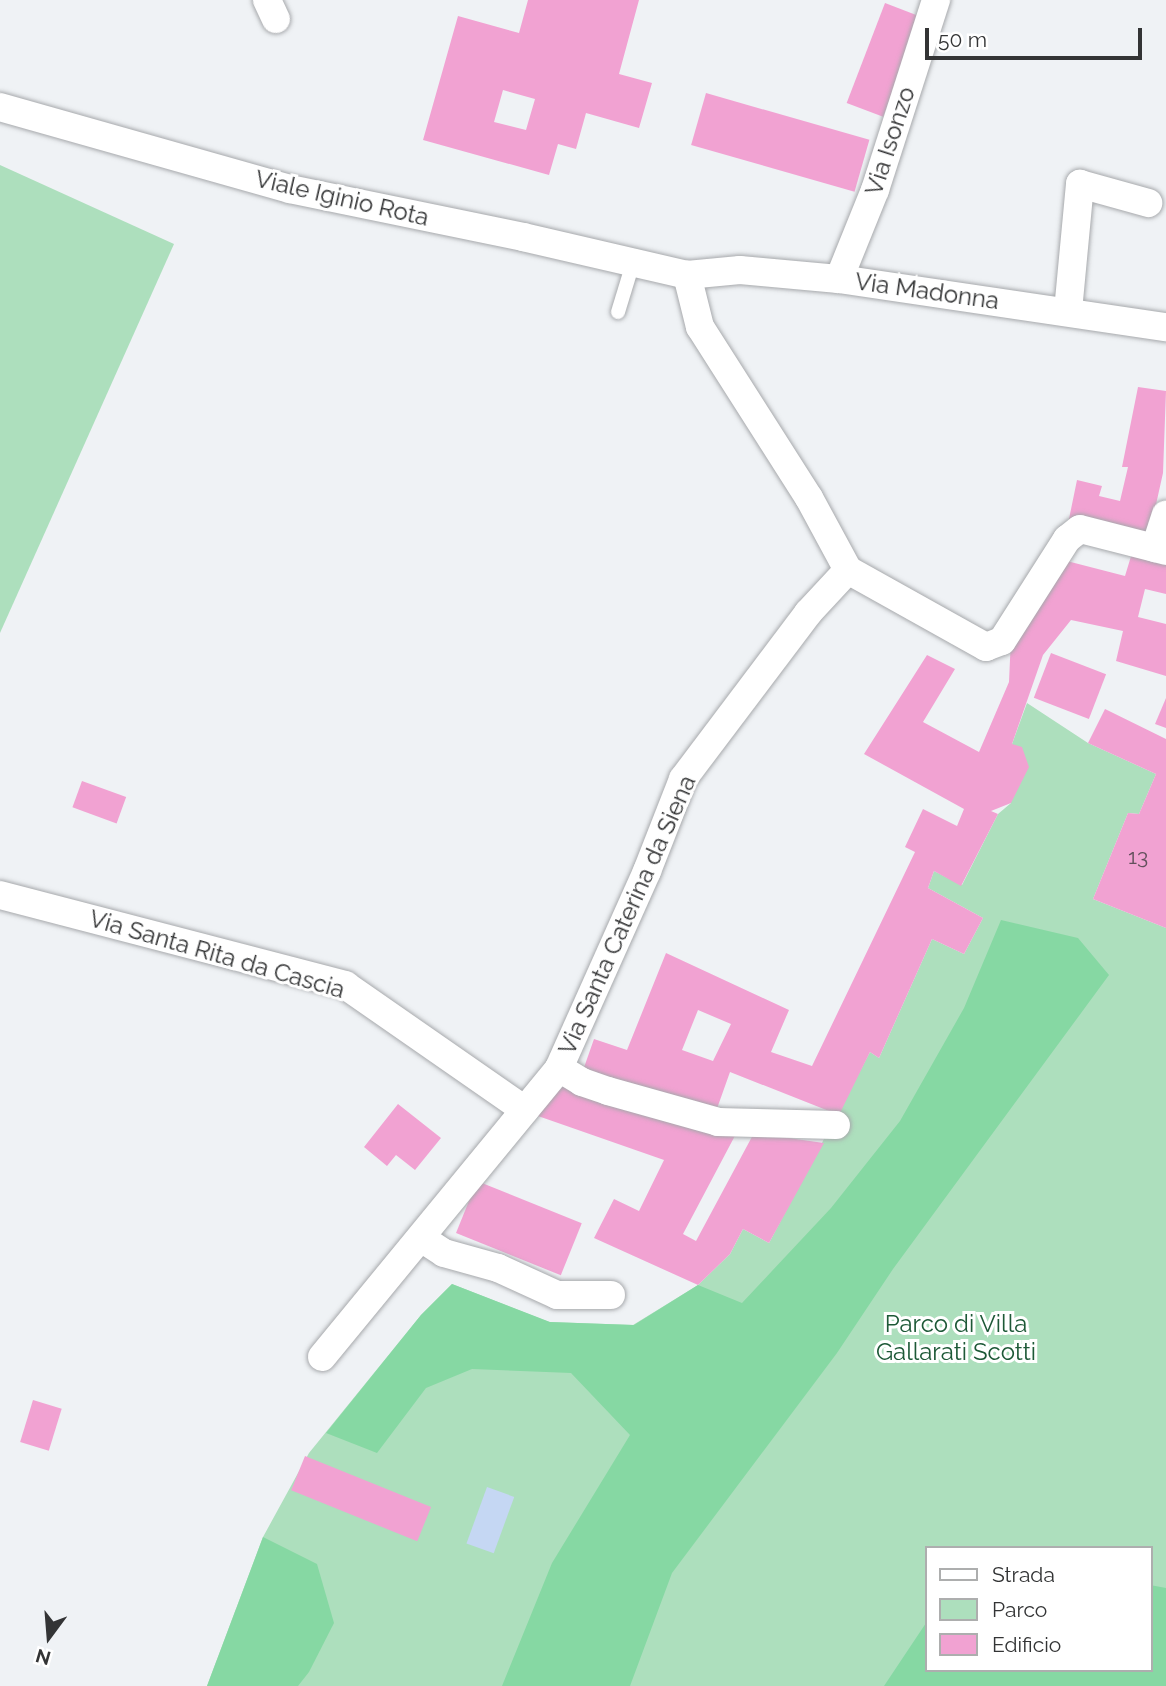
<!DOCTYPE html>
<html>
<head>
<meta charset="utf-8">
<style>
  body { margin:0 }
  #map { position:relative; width:1166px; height:1686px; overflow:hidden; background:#eff2f5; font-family:Raleway,sans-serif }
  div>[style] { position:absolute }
  .green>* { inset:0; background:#addfbd }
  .forest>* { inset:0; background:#86d8a3 }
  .water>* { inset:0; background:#c5d7f3; transform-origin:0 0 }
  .building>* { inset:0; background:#f1a2d2; transform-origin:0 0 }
  .roads { filter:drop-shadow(0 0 2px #a7a9ac) drop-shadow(0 0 2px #a7a9ac) }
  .service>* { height:14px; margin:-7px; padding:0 7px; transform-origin:7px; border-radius:7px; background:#fff }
  .minor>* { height:28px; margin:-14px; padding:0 14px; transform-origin:14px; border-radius:14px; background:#fff }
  span { translate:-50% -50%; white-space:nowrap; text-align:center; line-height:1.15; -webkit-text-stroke:6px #fff; paint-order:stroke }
  .number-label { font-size:21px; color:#62505c }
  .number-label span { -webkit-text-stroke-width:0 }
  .street-label { font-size:24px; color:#333435 }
  .park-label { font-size:24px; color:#1d5937 }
  .legend { position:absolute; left:925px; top:1546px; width:228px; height:126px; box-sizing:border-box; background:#fff; border:2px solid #adaeae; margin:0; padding:9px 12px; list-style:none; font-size:21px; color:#333435 }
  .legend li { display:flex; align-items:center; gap:14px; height:35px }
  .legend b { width:35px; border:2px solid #adaeae }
  .north { position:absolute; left:14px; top:1602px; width:70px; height:70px; -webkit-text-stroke:5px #fff; paint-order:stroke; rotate:196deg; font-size:19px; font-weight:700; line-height:28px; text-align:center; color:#333435 }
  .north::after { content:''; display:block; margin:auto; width:24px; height:32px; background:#333435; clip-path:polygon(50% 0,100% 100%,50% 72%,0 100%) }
  .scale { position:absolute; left:925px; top:28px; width:217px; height:32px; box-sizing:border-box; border:4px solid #333435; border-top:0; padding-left:9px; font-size:21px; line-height:24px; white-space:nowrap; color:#333435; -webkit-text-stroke:5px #fff; paint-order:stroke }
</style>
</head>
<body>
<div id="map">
  <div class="green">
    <i style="clip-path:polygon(0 165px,174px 244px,0 633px)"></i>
    <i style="clip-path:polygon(evenodd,1027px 703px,1088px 743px,1156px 774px,1139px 814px,1128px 813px,1093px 899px,1166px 928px,1166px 1686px,207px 1686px,263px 1537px,309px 1453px,421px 1315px,452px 1284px,549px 1322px,633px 1325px,698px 1285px,730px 1254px,743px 1229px,769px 1243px,870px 1052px,879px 1058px,932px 939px,964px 954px,983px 918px,928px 888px,934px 871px,962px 885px,998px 814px,1011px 803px,1012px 744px,1027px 703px,926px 1548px,1150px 1548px,1150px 1670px,926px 1670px,926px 1548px)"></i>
  </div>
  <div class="forest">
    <i style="clip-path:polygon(1001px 920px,1078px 938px,1109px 975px,893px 1269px,837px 1353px,672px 1573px,630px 1686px,502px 1686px,552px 1563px,630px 1435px,571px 1373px,472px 1369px,426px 1388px,377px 1453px,326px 1433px,421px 1315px,452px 1284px,550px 1322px,634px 1325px,698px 1285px,742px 1303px,831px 1208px,900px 1121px,964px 1008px)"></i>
    <i style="clip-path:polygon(263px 1537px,317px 1564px,334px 1623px,309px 1672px,298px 1686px,207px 1686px)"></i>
    <i style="clip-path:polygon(1150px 1585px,1166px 1588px,1166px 1686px,884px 1686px,926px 1623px,926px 1670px,1150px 1670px)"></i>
  </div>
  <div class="water">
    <i style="left:487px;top:1487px;width:29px;height:60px;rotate:20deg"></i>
  </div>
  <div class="building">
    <i style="clip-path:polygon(evenodd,528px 0,639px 0,619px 74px,652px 83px,639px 128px,586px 113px,576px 149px,558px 144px,549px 175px,423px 140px,458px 16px,519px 33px,528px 0,503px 90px,535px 99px,526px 130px,494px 122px,503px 90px)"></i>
    <i style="left:885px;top:3px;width:39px;height:107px;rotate:21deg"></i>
    <i style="left:706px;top:93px;width:170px;height:54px;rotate:16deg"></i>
    <i style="clip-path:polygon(1138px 387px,1166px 391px,1163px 473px,1149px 536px,1069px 519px,1077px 480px,1102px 486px,1099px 496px,1120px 501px,1128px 467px,1122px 467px)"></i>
    <i style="clip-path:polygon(evenodd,1132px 553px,1166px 563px,1166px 594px,1145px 589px,1138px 617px,1166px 624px,1166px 676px,1116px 661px,1123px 631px,1071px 620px,1043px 655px,1012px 744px,1022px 747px,1029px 767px,1011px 803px,991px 811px,998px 814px,961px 886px,934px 871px,928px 888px,983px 918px,964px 954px,932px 939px,879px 1058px,870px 1052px,839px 1115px,730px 1072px,714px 1117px,581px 1076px,594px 1039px,627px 1050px,666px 953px,789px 1010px,771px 1052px,812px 1066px,915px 852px,905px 847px,923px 809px,957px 826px,964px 809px,864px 754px,927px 655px,955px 669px,923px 722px,979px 752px,1009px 682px,1011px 637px,1063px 560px,1125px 576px,1132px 553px,698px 1010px,731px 1024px,713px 1061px,682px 1050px,698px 1010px)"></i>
    <i style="left:1051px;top:653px;width:59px;height:48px;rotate:21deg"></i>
    <i style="clip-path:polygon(1166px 698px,1166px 728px,1155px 724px)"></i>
    <i style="clip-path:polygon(1105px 709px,1166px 739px,1166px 928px,1093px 899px,1128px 813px,1139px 814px,1156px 774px,1088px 743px)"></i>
    <i style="left:82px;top:781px;width:47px;height:28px;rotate:20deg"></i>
    <i style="clip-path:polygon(559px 1079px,738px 1130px,683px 1234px,696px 1241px,754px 1133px,824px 1143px,769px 1243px,743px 1229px,730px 1254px,698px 1285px,594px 1238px,614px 1199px,639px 1211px,664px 1160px,538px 1116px)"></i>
    <i style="clip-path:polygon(398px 1104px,441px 1138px,415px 1170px,396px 1155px,387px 1166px,364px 1147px)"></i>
    <i style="left:477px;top:1181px;width:113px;height:56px;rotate:22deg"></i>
    <i style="left:33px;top:1400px;width:30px;height:44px;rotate:17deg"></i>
    <i style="left:305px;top:1456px;width:136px;height:37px;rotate:22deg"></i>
  </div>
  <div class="roads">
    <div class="service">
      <i style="left:618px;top:312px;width:51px;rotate:-73deg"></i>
    </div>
    <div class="minor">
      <i style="left:267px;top:0;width:21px;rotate:65deg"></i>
      <i style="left:0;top:107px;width:301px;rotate:15.8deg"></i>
      <i style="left:290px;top:189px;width:238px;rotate:11.6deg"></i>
      <i style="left:523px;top:237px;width:168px;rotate:13deg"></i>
      <i style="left:687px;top:275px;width:53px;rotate:-5.4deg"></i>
      <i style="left:740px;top:270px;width:99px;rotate:5.2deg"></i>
      <i style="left:839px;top:279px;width:331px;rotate:8.4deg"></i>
      <i style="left:839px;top:279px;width:96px;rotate:-68deg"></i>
      <i style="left:875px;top:190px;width:200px;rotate:-72.2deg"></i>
      <i style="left:1068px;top:311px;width:128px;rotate:-84.6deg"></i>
      <i style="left:1080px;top:184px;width:71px;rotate:15.6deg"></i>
      <i style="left:1155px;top:548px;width:35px;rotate:-72deg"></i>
      <i style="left:848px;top:570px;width:158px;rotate:29.2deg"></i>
      <i style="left:986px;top:647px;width:17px;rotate:-21deg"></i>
      <i style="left:1002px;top:641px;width:121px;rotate:-57.5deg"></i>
      <i style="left:1067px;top:539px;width:16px;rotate:-38deg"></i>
      <i style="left:1080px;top:529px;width:89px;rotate:14.3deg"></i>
      <i style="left:0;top:895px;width:357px;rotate:14.6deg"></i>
      <i style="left:345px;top:985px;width:219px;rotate:34.8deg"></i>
      <i style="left:559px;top:1068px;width:27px;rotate:31deg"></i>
      <i style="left:582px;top:1082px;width:28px;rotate:19deg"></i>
      <i style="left:608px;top:1091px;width:114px;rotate:15.7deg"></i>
      <i style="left:718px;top:1122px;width:118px;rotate:1.5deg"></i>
      <i style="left:421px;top:1238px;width:27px;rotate:33deg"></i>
      <i style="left:444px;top:1253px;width:56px;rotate:15.5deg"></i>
      <i style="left:498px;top:1268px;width:65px;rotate:24.6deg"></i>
      <i style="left:557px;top:1295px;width:54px"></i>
      <i style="left:322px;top:1357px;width:374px;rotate:-50.6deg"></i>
      <i style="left:559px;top:1068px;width:216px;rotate:-65.9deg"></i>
      <i style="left:647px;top:871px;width:99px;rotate:-68.6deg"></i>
      <i style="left:683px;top:779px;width:208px;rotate:-53deg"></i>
      <i style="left:808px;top:613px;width:59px;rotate:-47.1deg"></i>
      <i style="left:848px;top:570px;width:82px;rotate:-118.4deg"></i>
      <i style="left:809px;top:498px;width:203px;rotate:-122.5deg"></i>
      <i style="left:700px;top:327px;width:54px;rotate:-104deg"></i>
    </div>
  </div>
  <div class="number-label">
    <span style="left:1138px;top:857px">13</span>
  </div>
  <div class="street-label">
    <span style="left:890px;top:141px;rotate:-72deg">Via Isonzo</span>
    <span style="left:342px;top:198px;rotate:13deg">Viale Iginio Rota</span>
    <span style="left:927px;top:291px;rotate:8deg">Via Madonna</span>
    <span style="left:627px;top:915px;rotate:-66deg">Via Santa Caterina da Siena</span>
    <span style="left:217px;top:954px;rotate:16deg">Via Santa Rita da Cascia</span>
  </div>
  <div class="park-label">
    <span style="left:956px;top:1338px">Parco di Villa<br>Gallarati Scotti</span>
  </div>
  <ul class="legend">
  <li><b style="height:9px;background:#fff"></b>Strada</li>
  <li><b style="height:19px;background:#addfbd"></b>Parco</li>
  <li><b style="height:19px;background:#f1a2d2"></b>Edificio</li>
  </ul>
  <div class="north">N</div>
  <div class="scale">50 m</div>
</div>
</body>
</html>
